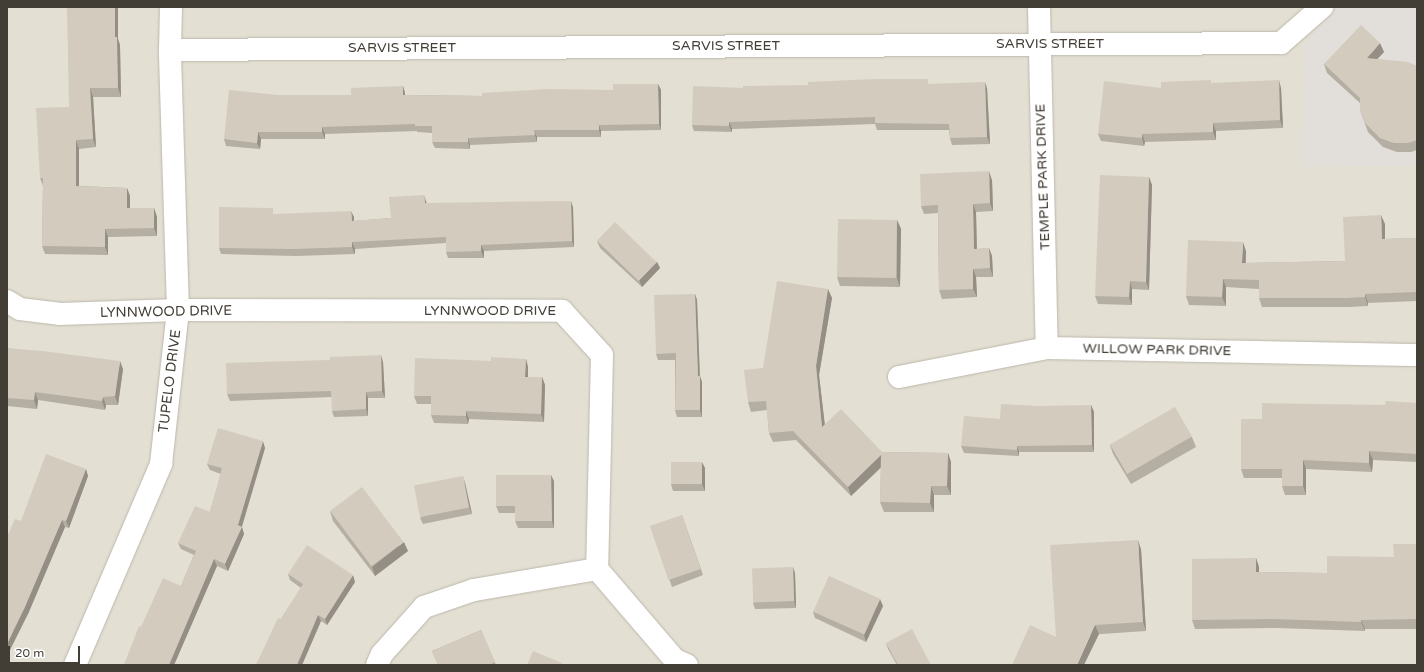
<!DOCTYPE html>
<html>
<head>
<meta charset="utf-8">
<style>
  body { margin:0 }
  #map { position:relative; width:1424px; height:672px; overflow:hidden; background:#f0ede5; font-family:"Varela Round",sans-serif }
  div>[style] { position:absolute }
  .residential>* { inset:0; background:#e3dfd3; transform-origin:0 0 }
  .industrial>* { inset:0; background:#e2ded9 }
  .roads { filter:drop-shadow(0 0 1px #bdb7ab) drop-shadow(0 0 1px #bdb7ab) }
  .minor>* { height:22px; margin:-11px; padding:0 11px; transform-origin:11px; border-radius:11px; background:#fff }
  .wall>* { inset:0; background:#b5afa3 }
  .shaded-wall>* { inset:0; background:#948e85 }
  .building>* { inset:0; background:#d3cbbe; transform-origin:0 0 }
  span { translate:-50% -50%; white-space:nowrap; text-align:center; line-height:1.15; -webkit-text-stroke:3px #fff; paint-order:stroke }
  .street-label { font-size:14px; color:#423d35 }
  .frame { position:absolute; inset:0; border:8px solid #423d35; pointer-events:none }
  .scale { position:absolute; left:8px; top:646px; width:72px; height:18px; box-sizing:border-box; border:2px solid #423d35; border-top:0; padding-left:5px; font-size:12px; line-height:14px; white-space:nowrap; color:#423d35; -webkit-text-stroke:3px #fff; paint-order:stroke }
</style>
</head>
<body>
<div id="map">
  <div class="residential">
    <i style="left:7px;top:7px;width:1410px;height:658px"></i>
  </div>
  <div class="industrial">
    <i style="clip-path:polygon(1337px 7px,1417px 7px,1417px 166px,1301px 167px,1303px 45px)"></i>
  </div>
  <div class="roads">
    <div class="minor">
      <i style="left:1039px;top:7px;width:341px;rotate:88.7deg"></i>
      <i style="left:170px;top:50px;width:1111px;rotate:-0.36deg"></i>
      <i style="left:1281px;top:43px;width:55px;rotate:-41.3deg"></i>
      <i style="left:7px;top:301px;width:15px;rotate:32deg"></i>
      <i style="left:20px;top:309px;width:39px;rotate:7deg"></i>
      <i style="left:59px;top:314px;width:119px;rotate:-1.9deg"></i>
      <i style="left:178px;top:310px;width:384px;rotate:0.1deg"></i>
      <i style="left:562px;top:311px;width:59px;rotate:47.7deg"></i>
      <i style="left:602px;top:355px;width:214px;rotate:91.3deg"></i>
      <i style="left:597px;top:569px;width:120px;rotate:49.4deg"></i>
      <i style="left:675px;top:660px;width:13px;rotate:23deg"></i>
      <i style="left:899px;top:377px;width:151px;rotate:-11.1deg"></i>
      <i style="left:1047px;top:348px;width:370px;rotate:1.1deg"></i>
      <i style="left:75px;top:665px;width:219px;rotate:-66.8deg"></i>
      <i style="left:161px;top:464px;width:155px;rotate:-83.7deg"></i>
      <i style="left:178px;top:310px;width:260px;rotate:-91.8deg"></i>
      <i style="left:170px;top:50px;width:43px;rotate:-88.7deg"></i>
      <i style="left:377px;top:665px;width:12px;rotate:-66deg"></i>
      <i style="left:382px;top:654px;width:63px;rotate:-48.2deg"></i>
      <i style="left:424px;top:607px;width:53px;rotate:-18.8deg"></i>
      <i style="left:474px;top:590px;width:125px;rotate:-9.7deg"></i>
    </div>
  </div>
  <div class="wall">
    <i style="clip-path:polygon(118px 7px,118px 39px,120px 45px,121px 97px,93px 97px,96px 147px,79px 149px,79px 186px,127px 188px,130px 196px,130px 208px,154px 208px,157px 217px,157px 236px,108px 237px,108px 255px,45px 254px,42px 246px,43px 186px,40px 178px,69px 107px)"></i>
    <i style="clip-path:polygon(1384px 52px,1377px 59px,1417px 66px,1417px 150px,1411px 152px,1397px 152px,1383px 147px,1368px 132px,1360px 110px,1360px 103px,1327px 73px,1324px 64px)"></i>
    <i style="clip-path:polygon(1212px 83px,1281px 88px,1283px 128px,1216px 131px,1216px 140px,1145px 142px,1144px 146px,1101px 141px,1098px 134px,1161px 88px)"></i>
    <i style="clip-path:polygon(658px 84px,661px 90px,661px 130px,601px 131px,601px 137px,537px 137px,537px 142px,470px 145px,470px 149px,435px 148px,432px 142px,432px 133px,417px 132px,417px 131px,325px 134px,325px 139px,261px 139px,260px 149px,226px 146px,224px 139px,277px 95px,351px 95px,403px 86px,405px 93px,405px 95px,482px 96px,613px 90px)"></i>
    <i style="clip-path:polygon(930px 84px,987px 88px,990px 144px,952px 145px,950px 138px,949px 130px,877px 130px,875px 124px,732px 129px,732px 132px,694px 131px,692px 125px,743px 88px)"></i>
    <i style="clip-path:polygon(1149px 177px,1152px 185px,1149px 290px,1132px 289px,1132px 305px,1098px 304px,1095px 296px)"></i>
    <i style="clip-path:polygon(992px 180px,993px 211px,976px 212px,977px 249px,989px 248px,992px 256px,993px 277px,976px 277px,977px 297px,942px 299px,939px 290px,938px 213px,924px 214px,921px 206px)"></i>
    <i style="clip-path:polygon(426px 201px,427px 203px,573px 207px,574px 247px,484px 251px,484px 258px,448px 258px,446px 252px,446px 243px,355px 249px,355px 254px,296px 256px,221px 254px,219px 248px,276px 214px,354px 217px,354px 221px,391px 218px)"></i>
    <i style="clip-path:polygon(897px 220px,901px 229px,900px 287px,840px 286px,837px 277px)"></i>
    <i style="clip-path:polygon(1385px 224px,1385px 239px,1417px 238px,1417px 301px,1368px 303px,1368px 306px,1349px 307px,1262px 307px,1259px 298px,1259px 289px,1226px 287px,1226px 306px,1189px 305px,1186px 296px,1246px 251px,1246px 263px,1345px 261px)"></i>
    <i style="clip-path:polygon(597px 241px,657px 262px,660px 268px,642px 287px,600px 248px)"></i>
    <i style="clip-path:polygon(828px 289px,832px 298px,819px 375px,825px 425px,882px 452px,948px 453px,951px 462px,951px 495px,934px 495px,934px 512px,884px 512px,880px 502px,881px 468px,851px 496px,796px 440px,773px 442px,769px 433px,767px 410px,751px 412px,748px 402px,763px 368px)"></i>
    <i style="clip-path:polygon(695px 294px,697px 300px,700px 376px,702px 382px,702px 417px,677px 417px,675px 410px,675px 360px,658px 360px,656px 354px)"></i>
    <i style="clip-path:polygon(7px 348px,123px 369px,118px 405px,106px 405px,105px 410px,38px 400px,37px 409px,7px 406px)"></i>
    <i style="clip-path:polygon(526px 359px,528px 367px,528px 377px,542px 377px,545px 385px,544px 422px,469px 419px,468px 424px,434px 423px,431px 415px,431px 404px,417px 404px,414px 396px,491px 361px)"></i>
    <i style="clip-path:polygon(330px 360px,383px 362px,385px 398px,368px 398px,368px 416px,334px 417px,332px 411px,332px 397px,230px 401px,227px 394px)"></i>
    <i style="clip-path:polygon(1417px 403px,1417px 462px,1373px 460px,1372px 472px,1306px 469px,1306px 495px,1285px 495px,1282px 486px,1282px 478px,1244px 478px,1241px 469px,1262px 419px,1385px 405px)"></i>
    <i style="clip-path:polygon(1091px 405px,1094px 412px,1094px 452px,1019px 452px,1019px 456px,964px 453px,961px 446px,1000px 419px)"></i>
    <i style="clip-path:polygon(1192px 437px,1196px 447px,1131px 484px,1113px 454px,1110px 445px)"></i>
    <i style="clip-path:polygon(265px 448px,242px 527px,244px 534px,228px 571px,217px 566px,174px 665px,124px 665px,141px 627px,181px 586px,194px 555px,181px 549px,178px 543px,210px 512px,221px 474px,210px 470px,207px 464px)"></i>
    <i style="clip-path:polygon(705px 468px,705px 491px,673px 491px,671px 484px)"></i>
    <i style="clip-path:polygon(86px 469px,88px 476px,69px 528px,65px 527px,28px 614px,21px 521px)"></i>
    <i style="clip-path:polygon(554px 481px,554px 528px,518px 528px,515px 521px,515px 513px,499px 513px,496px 506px)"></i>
    <i style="clip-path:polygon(465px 483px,472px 514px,423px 524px,420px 518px)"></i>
    <i style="clip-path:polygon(330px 511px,408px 551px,375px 576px,333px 521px)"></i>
    <i style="clip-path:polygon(682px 515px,703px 575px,672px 587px,653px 534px)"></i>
    <i style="clip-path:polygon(1417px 544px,1417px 629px,1365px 629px,1365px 631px,1276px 628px,1195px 629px,1192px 620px,1256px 558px,1259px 567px,1259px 572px,1327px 573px,1394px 557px)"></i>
    <i style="clip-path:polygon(1141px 549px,1146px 631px,1056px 637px)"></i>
    <i style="clip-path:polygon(795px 573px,796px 608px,755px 609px,753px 603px)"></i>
    <i style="clip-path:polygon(288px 574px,355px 582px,327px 625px,321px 621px,302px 665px,256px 665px,281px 619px,301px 588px,290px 580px)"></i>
    <i style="clip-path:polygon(883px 606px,866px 642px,815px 618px,813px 612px)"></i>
    <i style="clip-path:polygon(481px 630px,496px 665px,438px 665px,432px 651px)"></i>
    <i style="clip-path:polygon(886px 643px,931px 665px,897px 665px,888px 649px)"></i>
  </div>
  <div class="shaded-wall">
    <i style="clip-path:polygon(115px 7px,118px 7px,118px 39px,120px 45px,121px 97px,118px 88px,115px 37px)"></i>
    <i style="clip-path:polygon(1380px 43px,1384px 52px,1370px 67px,1367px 58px)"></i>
    <i style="clip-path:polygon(1279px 80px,1281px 88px,1283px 128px,1280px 120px)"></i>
    <i style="clip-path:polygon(985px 82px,987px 88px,990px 144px,987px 137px)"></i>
    <i style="clip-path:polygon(658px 84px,661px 90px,661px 130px,659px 124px)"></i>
    <i style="clip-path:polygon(403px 86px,405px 93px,405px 101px,403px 95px)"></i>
    <i style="clip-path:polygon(90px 88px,93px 97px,96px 147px,93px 139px)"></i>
    <i style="clip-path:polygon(729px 122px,732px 129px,732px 132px,729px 126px)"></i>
    <i style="clip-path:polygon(1213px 123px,1216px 131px,1216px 140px,1213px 132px)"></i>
    <i style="clip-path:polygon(599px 125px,601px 131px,601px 137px,599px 130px)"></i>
    <i style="clip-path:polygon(322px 127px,325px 134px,325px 139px,322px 132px)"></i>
    <i style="clip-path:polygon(534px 130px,537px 137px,537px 142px,535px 135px)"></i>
    <i style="clip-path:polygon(258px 132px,261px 139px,260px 149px,257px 143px)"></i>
    <i style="clip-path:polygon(1142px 134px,1145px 142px,1144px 146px,1142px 138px)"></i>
    <i style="clip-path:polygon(468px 138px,470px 145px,470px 149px,468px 142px)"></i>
    <i style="clip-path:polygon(76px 140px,79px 149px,79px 195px,76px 186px)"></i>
    <i style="clip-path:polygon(989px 171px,992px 180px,993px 211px,990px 203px)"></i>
    <i style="clip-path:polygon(1149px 177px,1152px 185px,1149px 290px,1146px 282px)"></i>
    <i style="clip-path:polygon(127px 188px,130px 196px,130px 217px,127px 208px)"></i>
    <i style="clip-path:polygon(424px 195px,426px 201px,427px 209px,425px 203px)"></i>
    <i style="clip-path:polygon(571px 201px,573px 207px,574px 247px,572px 241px)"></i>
    <i style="clip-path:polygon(973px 204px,976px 212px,977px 257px,974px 249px)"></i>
    <i style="clip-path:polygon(154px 208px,157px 217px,157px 236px,154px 228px)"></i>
    <i style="clip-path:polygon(351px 211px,354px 217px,354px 228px,352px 221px)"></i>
    <i style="clip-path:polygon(1381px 215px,1385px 224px,1385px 248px,1382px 239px)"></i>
    <i style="clip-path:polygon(897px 220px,901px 229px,900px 287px,897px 278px)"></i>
    <i style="clip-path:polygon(105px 229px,108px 237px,108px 255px,105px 247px)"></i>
    <i style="clip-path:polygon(352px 242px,355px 249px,355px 254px,352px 247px)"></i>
    <i style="clip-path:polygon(1243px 242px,1246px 251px,1245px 272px,1242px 263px)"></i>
    <i style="clip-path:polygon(481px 245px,484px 251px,484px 258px,481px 251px)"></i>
    <i style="clip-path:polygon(989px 248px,992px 256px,993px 277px,990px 268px)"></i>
    <i style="clip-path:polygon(657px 262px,660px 268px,642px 287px,639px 280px)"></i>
    <i style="clip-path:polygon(973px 269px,976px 277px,977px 297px,973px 289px)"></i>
    <i style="clip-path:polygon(1223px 279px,1226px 287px,1226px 306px,1222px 297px)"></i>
    <i style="clip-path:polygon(1130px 281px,1132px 289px,1132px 305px,1129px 297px)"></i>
    <i style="clip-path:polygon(828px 289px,832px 298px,819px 375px,826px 436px,822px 427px,816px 366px)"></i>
    <i style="clip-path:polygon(695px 294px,697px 300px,700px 381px,700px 376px,702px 382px,702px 417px,700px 410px,698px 376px)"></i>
    <i style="clip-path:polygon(1365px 294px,1368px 303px,1368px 306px,1365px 297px)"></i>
    <i style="clip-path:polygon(381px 355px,383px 362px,385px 398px,382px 391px)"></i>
    <i style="clip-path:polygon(526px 359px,528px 367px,528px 385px,525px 377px)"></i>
    <i style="clip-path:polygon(120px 361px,123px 369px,118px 405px,115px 396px)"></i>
    <i style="clip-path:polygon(542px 377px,545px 385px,544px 422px,541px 414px)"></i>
    <i style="clip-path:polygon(35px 392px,38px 400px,37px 409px,34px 400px)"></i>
    <i style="clip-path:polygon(366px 392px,368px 398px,368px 416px,366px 409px)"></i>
    <i style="clip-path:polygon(103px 397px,106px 405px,105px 410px,102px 401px)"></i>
    <i style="clip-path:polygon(1091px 405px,1094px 412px,1094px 452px,1092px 445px)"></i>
    <i style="clip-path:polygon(466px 411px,469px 419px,468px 424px,466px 416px)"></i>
    <i style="clip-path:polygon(263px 441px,265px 448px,241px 529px,242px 527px,244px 534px,228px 571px,225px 564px,238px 525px)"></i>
    <i style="clip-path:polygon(1017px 446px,1019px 452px,1019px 456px,1017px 450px)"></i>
    <i style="clip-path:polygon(1369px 451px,1373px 460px,1372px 472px,1369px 463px)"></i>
    <i style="clip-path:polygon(948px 453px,951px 462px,951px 495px,947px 486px)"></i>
    <i style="clip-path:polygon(881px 455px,884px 464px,851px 496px,848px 487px)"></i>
    <i style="clip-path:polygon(1303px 460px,1306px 469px,1306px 495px,1303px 486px)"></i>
    <i style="clip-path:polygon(702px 462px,705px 468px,705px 491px,702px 484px)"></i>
    <i style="clip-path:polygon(86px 469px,88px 476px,69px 528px,66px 521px)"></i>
    <i style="clip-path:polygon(551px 475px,554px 481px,554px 528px,552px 521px)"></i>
    <i style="clip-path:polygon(463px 476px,465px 483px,472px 514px,469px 507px)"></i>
    <i style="clip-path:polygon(931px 486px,934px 495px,934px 512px,930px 503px)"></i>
    <i style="clip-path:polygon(62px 520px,65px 527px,28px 614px,7px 656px,7px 644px)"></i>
    <i style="clip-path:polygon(1138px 540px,1141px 549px,1146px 631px,1143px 622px)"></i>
    <i style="clip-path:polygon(404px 542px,408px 551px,375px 576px,372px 567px)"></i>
    <i style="clip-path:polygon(1256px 558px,1259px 567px,1259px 581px,1256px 572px)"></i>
    <i style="clip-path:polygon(214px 559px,217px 566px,174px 665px,169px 665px)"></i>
    <i style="clip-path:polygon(793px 567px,795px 573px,796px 608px,794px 601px)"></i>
    <i style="clip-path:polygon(353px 575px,355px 582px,327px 625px,325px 619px)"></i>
    <i style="clip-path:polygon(880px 599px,883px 606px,866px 642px,864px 635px)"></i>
    <i style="clip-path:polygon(318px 615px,321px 621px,302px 665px,297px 665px)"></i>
    <i style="clip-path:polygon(1361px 620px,1365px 629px,1365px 631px,1361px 622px)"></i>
    <i style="clip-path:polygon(1095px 625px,1099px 634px,1084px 665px,1077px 665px)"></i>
  </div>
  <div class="building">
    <i style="clip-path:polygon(67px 7px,115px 7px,115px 37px,117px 37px,118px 88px,90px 88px,93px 139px,76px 140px,76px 186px,127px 188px,127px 208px,154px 208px,154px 228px,105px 229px,105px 247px,42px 246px,43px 178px,40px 178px,36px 108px,69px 107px)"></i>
    <i style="clip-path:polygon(1361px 25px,1380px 43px,1367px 58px,1408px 62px,1417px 66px,1417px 140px,1408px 143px,1394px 143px,1380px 138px,1365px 123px,1360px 110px,1360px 98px,1324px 64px)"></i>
    <i style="clip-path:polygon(875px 79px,928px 79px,928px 84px,985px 82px,987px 137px,950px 138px,949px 124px,875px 123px,875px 117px,729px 122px,729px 126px,692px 125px,693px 86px,743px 88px,743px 86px,808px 85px,808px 82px)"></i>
    <i style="clip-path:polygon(1211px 80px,1211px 83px,1279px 80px,1280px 120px,1213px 123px,1213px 132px,1142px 134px,1142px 138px,1098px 134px,1104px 81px,1161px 88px,1161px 82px)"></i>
    <i style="clip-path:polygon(613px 84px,658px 84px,659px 124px,599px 125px,599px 130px,534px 130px,535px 135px,468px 138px,468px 142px,432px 142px,432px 126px,415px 126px,415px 124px,322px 127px,322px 132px,258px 132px,257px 143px,224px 139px,229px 90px,277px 95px,351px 95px,351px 88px,403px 86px,403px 95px,482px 96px,482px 93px,547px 89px,613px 90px)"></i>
    <i style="clip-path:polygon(989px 171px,990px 203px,973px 204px,974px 249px,989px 248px,990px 268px,973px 269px,973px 289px,939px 290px,938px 205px,921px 206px,920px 174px)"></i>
    <i style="clip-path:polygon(1100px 175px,1149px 177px,1146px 282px,1130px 281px,1129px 297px,1095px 296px)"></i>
    <i style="clip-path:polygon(424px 195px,425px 203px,571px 201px,572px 241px,481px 245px,481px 251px,446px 252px,446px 237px,352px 242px,352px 247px,293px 249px,219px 248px,219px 207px,273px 208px,273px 214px,351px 211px,352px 221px,391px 218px,389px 197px)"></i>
    <i style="clip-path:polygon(1381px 215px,1382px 239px,1417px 238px,1417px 292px,1365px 294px,1365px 297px,1346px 298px,1259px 298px,1259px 280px,1223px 279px,1222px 297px,1186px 296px,1188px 240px,1243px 242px,1242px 263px,1345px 261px,1343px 217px)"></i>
    <i style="left:838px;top:219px;width:59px;height:58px;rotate:1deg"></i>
    <i style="left:615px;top:222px;width:58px;height:26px;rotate:44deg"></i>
    <i style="clip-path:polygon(777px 281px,828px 289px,816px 366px,822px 427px,841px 409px,882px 452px,948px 453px,947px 486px,931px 486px,930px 503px,880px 502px,881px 455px,848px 487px,793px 431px,769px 433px,766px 401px,748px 402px,744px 370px,763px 368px)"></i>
    <i style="clip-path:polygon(695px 294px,698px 376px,700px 376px,700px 410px,675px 410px,676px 353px,656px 354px,654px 295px)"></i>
    <i style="clip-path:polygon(7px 348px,42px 351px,120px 361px,115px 396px,103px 397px,102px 401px,35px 392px,34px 400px,7px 398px)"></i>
    <i style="clip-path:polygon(381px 355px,382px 391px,366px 392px,366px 409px,332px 411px,331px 391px,227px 394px,226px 363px,330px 360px,330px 357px)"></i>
    <i style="clip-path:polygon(491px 357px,526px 359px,525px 377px,542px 377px,541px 414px,466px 411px,466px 416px,431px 415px,431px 396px,414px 396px,415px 358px,491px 361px)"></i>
    <i style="clip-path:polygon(1386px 401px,1417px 403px,1417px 454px,1369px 451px,1369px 463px,1303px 460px,1303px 486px,1282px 486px,1282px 469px,1241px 469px,1241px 419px,1262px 419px,1262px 403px,1385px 405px)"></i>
    <i style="clip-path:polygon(1001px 404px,1037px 406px,1091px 405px,1092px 445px,1017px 446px,1017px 450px,961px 446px,964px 416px,1000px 419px)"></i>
    <i style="left:1175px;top:407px;width:34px;height:75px;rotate:60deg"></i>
    <i style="clip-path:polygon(218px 428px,263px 441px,238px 525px,242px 527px,225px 564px,214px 559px,169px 665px,124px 665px,139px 626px,141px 627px,163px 578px,181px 586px,196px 551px,178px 543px,195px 506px,210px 512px,222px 468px,207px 464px)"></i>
    <i style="clip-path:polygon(46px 454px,86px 469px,66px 521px,62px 520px,25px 607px,7px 644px,7px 537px,15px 519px,21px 521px)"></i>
    <i style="left:702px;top:462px;width:22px;height:31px;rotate:90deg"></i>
    <i style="clip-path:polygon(496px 475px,551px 475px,552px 521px,515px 521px,515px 506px,496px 506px)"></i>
    <i style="left:463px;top:476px;width:32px;height:50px;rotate:79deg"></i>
    <i style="left:362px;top:487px;width:69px;height:40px;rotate:53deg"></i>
    <i style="left:682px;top:515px;width:57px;height:34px;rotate:71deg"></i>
    <i style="clip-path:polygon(1138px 540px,1143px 622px,1095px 625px,1077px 665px,1012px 665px,1030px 625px,1056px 637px,1050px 545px)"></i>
    <i style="clip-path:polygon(1393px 544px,1417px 544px,1417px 619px,1361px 620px,1361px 622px,1273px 619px,1192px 620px,1192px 559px,1256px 558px,1256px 572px,1327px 573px,1327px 556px,1394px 557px)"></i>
    <i style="clip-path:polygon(307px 545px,353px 575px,325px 619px,318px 615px,297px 665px,256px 665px,278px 618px,281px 619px,303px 584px,288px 574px)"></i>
    <i style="left:793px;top:567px;width:34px;height:41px;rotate:88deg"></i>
    <i style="left:829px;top:576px;width:56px;height:39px;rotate:24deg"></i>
    <i style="clip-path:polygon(912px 629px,931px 665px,898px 665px,886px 643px)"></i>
    <i style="clip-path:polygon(481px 630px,495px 662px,489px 665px,438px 665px,432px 651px)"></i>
    <i style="clip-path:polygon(533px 651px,562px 663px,561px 665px,527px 665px)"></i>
  </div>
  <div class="street-label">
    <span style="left:1050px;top:44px">SARVIS STREET</span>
    <span style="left:726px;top:46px">SARVIS STREET</span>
    <span style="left:402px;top:48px">SARVIS STREET</span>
    <span style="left:1043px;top:177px;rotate:-92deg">TEMPLE PARK DRIVE</span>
    <span style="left:490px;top:311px">LYNNWOOD DRIVE</span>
    <span style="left:166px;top:312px;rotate:-1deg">LYNNWOOD DRIVE</span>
    <span style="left:1157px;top:350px;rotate:1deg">WILLOW PARK DRIVE</span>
    <span style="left:170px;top:381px;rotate:-83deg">TUPELO DRIVE</span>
  </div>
  <div class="frame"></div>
  <div class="scale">20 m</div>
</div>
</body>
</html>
